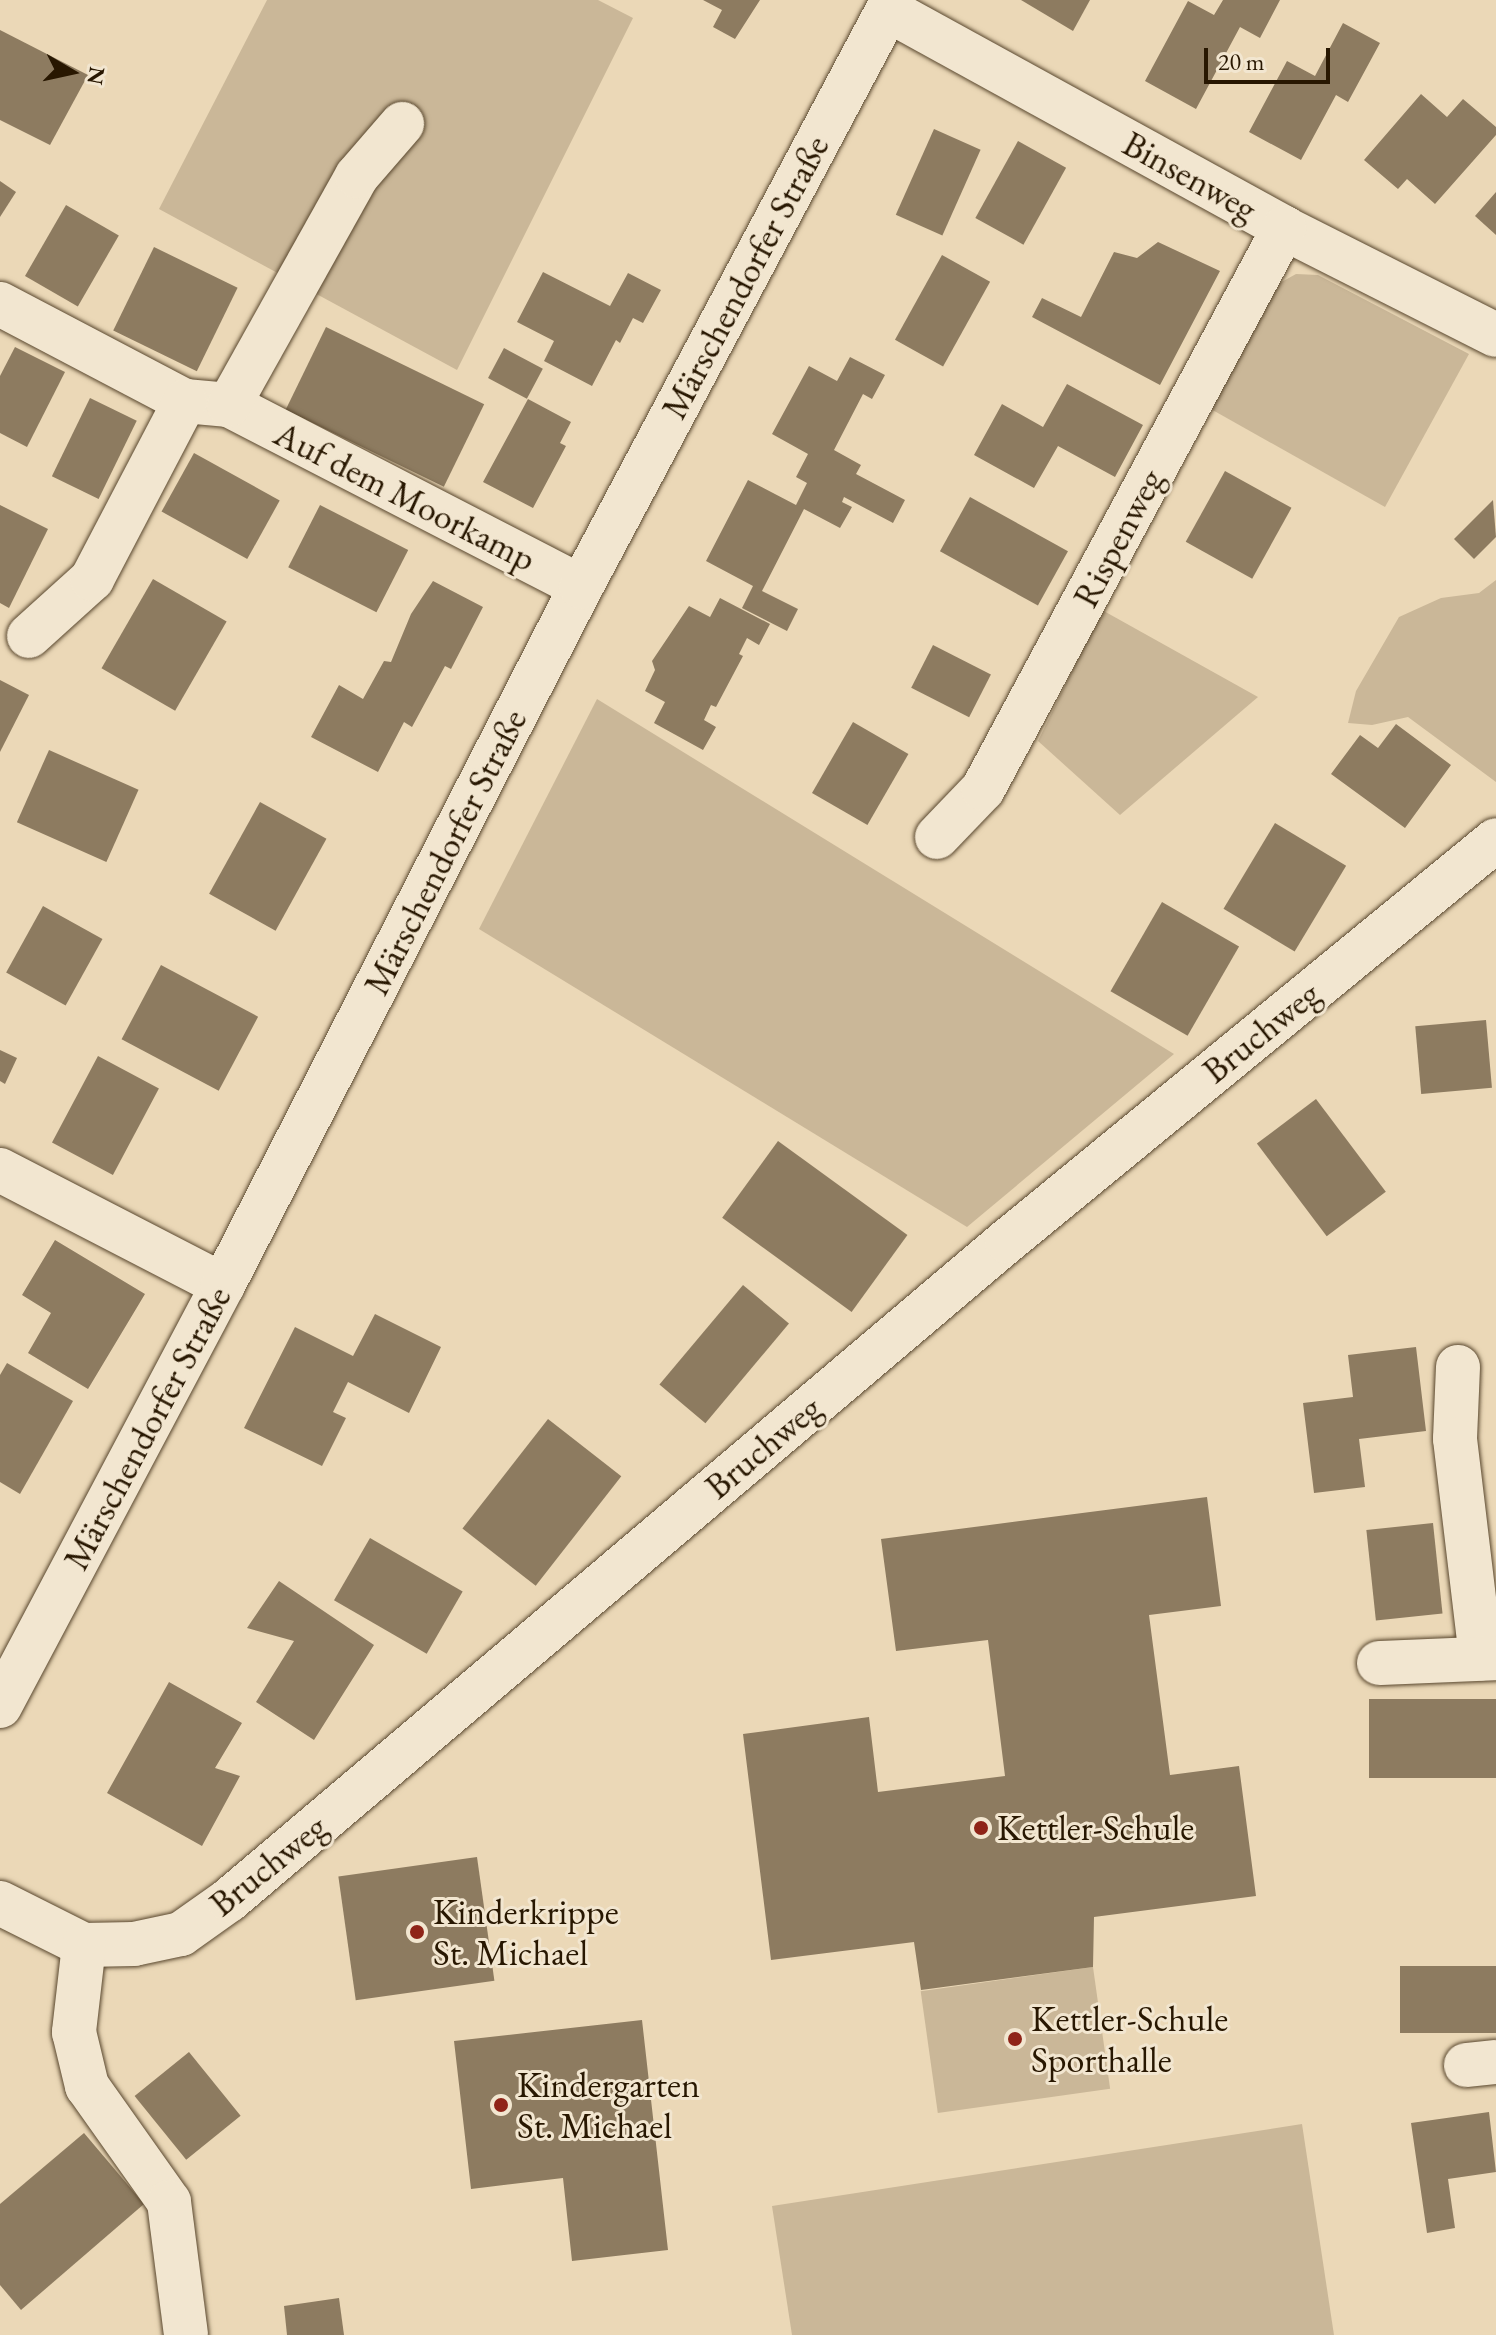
<!DOCTYPE html>
<html>
<head>
<meta charset="utf-8">
<style>
  body { margin:0 }
  #map { position:relative; width:1496px; height:2335px; overflow:hidden; background:#ebd8b7; font-family:"EB Garamond",serif }
  div>[style] { position:absolute }
  .green>* { inset:0; background:#cab798; transform-origin:0 0 }
  .building>* { inset:0; background:#8d7b60; transform-origin:0 0 }
  .roads { filter:drop-shadow(0 0 2px #59472e) drop-shadow(0 0 2px #59472e) }
  .minor>* { height:44px; margin:-22px; padding:0 22px; transform-origin:22px; border-radius:22px; background:#f2e6d0 }
  .dots>* { width:22px; height:22px; translate:-50% -50%; box-sizing:border-box; border:4px solid #f2e6d0; border-radius:50% }
  span { translate:-50% -50%; white-space:nowrap; text-align:center; line-height:1.15; -webkit-text-stroke:6px #f2e6d0; paint-order:stroke }
  .street-label { font-size:36px; color:#281701 }
  .poi-label { font-size:36px; color:#281701 }
  .left { translate:0 -50%; text-align:left }
  .north { position:absolute; left:32px; top:32px; width:80px; height:80px; -webkit-text-stroke:6px #f2e6d0; paint-order:stroke; rotate:99deg; font-size:22px; font-weight:700; line-height:32px; text-align:center; color:#281701 }
  .north::after { content:''; display:block; margin:auto; width:28px; height:36px; background:#281701; clip-path:polygon(50% 0,100% 100%,50% 72%,0 100%) }
  .scale { position:absolute; left:1204px; top:48px; width:126px; height:36px; box-sizing:border-box; border:4px solid #281701; border-top:0; padding-left:10px; font-size:24px; line-height:28px; white-space:nowrap; color:#281701; -webkit-text-stroke:6px #f2e6d0; paint-order:stroke }
</style>
</head>
<body>
<div id="map">
  <div class="green">
    <i style="clip-path:polygon(267px 0,598px 0,633px 18px,457px 370px,159px 209px)"></i>
    <i style="clip-path:polygon(1296px 274px,1318px 275px,1469px 354px,1385px 507px,1209px 408px,1278px 284px)"></i>
    <i style="clip-path:polygon(1496px 580px,1496px 782px,1408px 717px,1372px 725px,1348px 723px,1356px 691px,1399px 617px,1441px 598px,1479px 593px)"></i>
    <i style="clip-path:polygon(1102px 610px,1258px 697px,1120px 815px,1038px 741px)"></i>
    <i style="clip-path:polygon(597px 699px,1174px 1054px,967px 1227px,479px 929px)"></i>
    <i style="left:1093px;top:1967px;width:123px;height:174px;rotate:82deg"></i>
    <i style="clip-path:polygon(1302px 2124px,1334px 2335px,792px 2335px,772px 2206px)"></i>
  </div>
  <div class="building">
    <i style="clip-path:polygon(703px 0,760px 0,735px 39px,713px 27px,722px 10px)"></i>
    <i style="clip-path:polygon(1021px 0,1090px 0,1073px 31px)"></i>
    <i style="clip-path:polygon(1223px 0,1280px 0,1260px 38px,1240px 27px,1196px 109px,1145px 81px,1188px 1px,1214px 15px)"></i>
    <i style="clip-path:polygon(1343px 23px,1380px 43px,1348px 102px,1336px 95px,1301px 160px,1249px 132px,1287px 61px,1315px 76px)"></i>
    <i style="clip-path:polygon(0 30px,88px 75px,50px 145px,0 120px)"></i>
    <i style="clip-path:polygon(1421px 94px,1447px 117px,1463px 99px,1496px 127px,1496px 135px,1435px 204px,1407px 179px,1398px 189px,1364px 160px)"></i>
    <i style="left:934px;top:129px;width:51px;height:94px;rotate:24deg"></i>
    <i style="left:1018px;top:141px;width:55px;height:88px;rotate:29deg"></i>
    <i style="clip-path:polygon(0 181px,16px 192px,0 217px)"></i>
    <i style="clip-path:polygon(1496px 192px,1496px 235px,1475px 216px)"></i>
    <i style="left:66px;top:205px;width:61px;height:82px;rotate:30deg"></i>
    <i style="clip-path:polygon(1158px 242px,1220px 271px,1160px 385px,1032px 317px,1042px 298px,1081px 317px,1114px 252px,1137px 258px)"></i>
    <i style="left:154px;top:247px;width:93px;height:93px;rotate:26deg"></i>
    <i style="left:942px;top:255px;width:55px;height:97px;rotate:29deg"></i>
    <i style="clip-path:polygon(543px 272px,610px 306px,628px 273px,661px 290px,643px 323px,633px 318px,620px 343px,616px 340px,592px 386px,544px 361px,554px 341px,517px 322px)"></i>
    <i style="left:326px;top:327px;width:176px;height:92px;rotate:26deg"></i>
    <i style="clip-path:polygon(15px 347px,65px 372px,27px 447px,0 433px,0 376px)"></i>
    <i style="left:504px;top:348px;width:44px;height:34px;rotate:28deg"></i>
    <i style="clip-path:polygon(850px 357px,885px 375px,872px 399px,863px 394px,834px 450px,861px 465px,856px 474px,905px 500px,893px 523px,844px 497px,842px 502px,852px 507px,840px 528px,804px 509px,762px 591px,798px 609px,787px 631px,742px 608px,753px 586px,706px 561px,748px 480px,796px 505px,807px 483px,796px 477px,808px 454px,772px 434px,809px 366px,837px 381px)"></i>
    <i style="clip-path:polygon(1067px 384px,1143px 425px,1115px 477px,1058px 446px,1034px 488px,974px 455px,1002px 404px,1043px 427px)"></i>
    <i style="left:90px;top:398px;width:52px;height:87px;rotate:26deg"></i>
    <i style="clip-path:polygon(528px 399px,571px 422px,560px 443px,566px 446px,533px 508px,483px 482px)"></i>
    <i style="left:194px;top:453px;width:98px;height:67px;rotate:29deg"></i>
    <i style="left:1225px;top:471px;width:76px;height:81px;rotate:29deg"></i>
    <i style="left:970px;top:497px;width:112px;height:62px;rotate:29deg"></i>
    <i style="clip-path:polygon(1493px 500px,1496px 537px,1474px 559px,1454px 539px)"></i>
    <i style="clip-path:polygon(0 505px,48px 529px,9px 608px,0 603px)"></i>
    <i style="left:320px;top:505px;width:99px;height:70px;rotate:27deg"></i>
    <i style="left:153px;top:579px;width:85px;height:103px;rotate:30deg"></i>
    <i style="clip-path:polygon(433px 581px,483px 607px,451px 669px,445px 666px,412px 727px,404px 722px,378px 772px,311px 737px,339px 685px,363px 699px,384px 661px,391px 662px,411px 614px)"></i>
    <i style="clip-path:polygon(720px 598px,770px 624px,759px 645px,747px 638px,739px 654px,743px 656px,716px 707px,711px 705px,704px 720px,716px 727px,703px 750px,654px 723px,665px 702px,645px 691px,655px 670px,652px 661px,689px 606px,710px 617px)"></i>
    <i style="left:933px;top:645px;width:65px;height:48px;rotate:27deg"></i>
    <i style="clip-path:polygon(0 680px,29px 695px,0 752px)"></i>
    <i style="left:853px;top:722px;width:64px;height:82px;rotate:30deg"></i>
    <i style="clip-path:polygon(1396px 724px,1451px 765px,1405px 828px,1331px 774px,1360px 735px,1378px 748px)"></i>
    <i style="left:49px;top:750px;width:98px;height:79px;rotate:24deg"></i>
    <i style="left:260px;top:802px;width:76px;height:105px;rotate:29deg"></i>
    <i style="left:1275px;top:823px;width:83px;height:100px;rotate:31deg"></i>
    <i style="left:1162px;top:902px;width:89px;height:103px;rotate:30deg"></i>
    <i style="left:43px;top:906px;width:68px;height:76px;rotate:29deg"></i>
    <i style="left:161px;top:965px;width:110px;height:84px;rotate:28deg"></i>
    <i style="left:1486px;top:1020px;width:68px;height:71px;rotate:85deg"></i>
    <i style="clip-path:polygon(0 1050px,17px 1058px,5px 1084px,0 1081px)"></i>
    <i style="left:98px;top:1056px;width:69px;height:98px;rotate:28deg"></i>
    <i style="left:1316px;top:1099px;width:116px;height:74px;rotate:53deg"></i>
    <i style="left:778px;top:1141px;width:160px;height:95px;rotate:36deg"></i>
    <i style="clip-path:polygon(55px 1240px,145px 1294px,88px 1389px,28px 1353px,51px 1313px,22px 1295px)"></i>
    <i style="left:743px;top:1285px;width:60px;height:130px;rotate:40deg"></i>
    <i style="clip-path:polygon(375px 1314px,441px 1347px,409px 1413px,348px 1382px,333px 1412px,346px 1418px,322px 1466px,244px 1428px,295px 1327px,353px 1356px)"></i>
    <i style="clip-path:polygon(1416px 1347px,1426px 1431px,1359px 1439px,1365px 1487px,1314px 1493px,1303px 1403px,1353px 1397px,1348px 1355px)"></i>
    <i style="clip-path:polygon(7px 1363px,73px 1401px,20px 1494px,0 1482px,0 1375px)"></i>
    <i style="left:548px;top:1419px;width:93px;height:139px;rotate:38deg"></i>
    <i style="clip-path:polygon(1207px 1497px,1221px 1606px,1149px 1615px,1170px 1775px,1239px 1766px,1256px 1896px,1094px 1917px,1093px 1967px,921px 1990px,914px 1942px,771px 1960px,743px 1734px,869px 1717px,878px 1792px,1005px 1776px,988px 1640px,896px 1651px,881px 1539px)"></i>
    <i style="left:1433px;top:1523px;width:91px;height:67px;rotate:84deg"></i>
    <i style="left:370px;top:1538px;width:107px;height:72px;rotate:30deg"></i>
    <i style="clip-path:polygon(279px 1581px,374px 1645px,314px 1740px,256px 1702px,294px 1641px,247px 1628px)"></i>
    <i style="clip-path:polygon(169px 1682px,242px 1723px,215px 1768px,240px 1776px,202px 1846px,107px 1793px)"></i>
    <i style="left:1496px;top:1699px;width:79px;height:127px;rotate:90deg"></i>
    <i style="left:477px;top:1857px;width:125px;height:140px;rotate:82deg"></i>
    <i style="left:1496px;top:1966px;width:67px;height:96px;rotate:90deg"></i>
    <i style="clip-path:polygon(642px 2020px,668px 2250px,572px 2261px,563px 2178px,471px 2189px,454px 2041px)"></i>
    <i style="left:189px;top:2052px;width:82px;height:70px;rotate:51deg"></i>
    <i style="clip-path:polygon(1489px 2112px,1496px 2172px,1448px 2179px,1455px 2228px,1427px 2233px,1411px 2123px)"></i>
    <i style="clip-path:polygon(84px 2133px,144px 2204px,21px 2310px,0 2285px,0 2204px)"></i>
    <i style="clip-path:polygon(339px 2298px,344px 2335px,287px 2335px,284px 2306px)"></i>
  </div>
  <div class="roads">
    <div class="minor">
      <i style="left:888px;top:10px;width:452px;rotate:28.8deg"></i>
      <i style="left:1284px;top:228px;width:237px;rotate:26.8deg"></i>
      <i style="left:0;top:304px;width:209px;rotate:27.7deg"></i>
      <i style="left:185px;top:401px;width:44px;rotate:5.2deg"></i>
      <i style="left:229px;top:405px;width:396px;rotate:27.3deg"></i>
      <i style="left:229px;top:405px;width:262px;rotate:-60.8deg"></i>
      <i style="left:357px;top:176px;width:69px;rotate:-49.1deg"></i>
      <i style="left:29px;top:636px;width:85px;rotate:-42.1deg"></i>
      <i style="left:92px;top:579px;width:201px;rotate:-62.4deg"></i>
      <i style="left:937px;top:837px;width:66px;rotate:-46.2deg"></i>
      <i style="left:983px;top:789px;width:637px;rotate:-61.78deg"></i>
      <i style="left:0;top:1170px;width:251px;rotate:27.3deg"></i>
      <i style="left:1458px;top:1367px;width:72px;rotate:92.4deg"></i>
      <i style="left:1455px;top:1439px;width:221px;rotate:83.2deg"></i>
      <i style="left:1379px;top:1663px;width:117px;rotate:-2.4deg"></i>
      <i style="left:0;top:1706px;width:476px;rotate:-62.1deg"></i>
      <i style="left:223px;top:1285px;width:784px;rotate:-62.85deg"></i>
      <i style="left:581px;top:587px;width:665px;rotate:-62.01deg"></i>
      <i style="left:0;top:1903px;width:94px;rotate:26.6deg"></i>
      <i style="left:84px;top:1945px;width:50px;rotate:-1.1deg"></i>
      <i style="left:134px;top:1944px;width:48px;rotate:-12deg"></i>
      <i style="left:181px;top:1934px;width:59px;rotate:-35.3deg"></i>
      <i style="left:229px;top:1900px;width:1020px;rotate:-40.27deg"></i>
      <i style="left:1007px;top:1241px;width:632px;rotate:-39.35deg"></i>
      <i style="left:84px;top:1945px;width:88px;rotate:96.6deg"></i>
      <i style="left:74px;top:2032px;width:56px;rotate:76.5deg"></i>
      <i style="left:87px;top:2086px;width:142px;rotate:54.7deg"></i>
      <i style="left:169px;top:2202px;width:134px;rotate:82.7deg"></i>
      <i style="left:1466px;top:2065px;width:30px;rotate:-6deg"></i>
    </div>
  </div>
  <div class="dots">
    <i style="left:981px;top:1828px;background:#8f2418"></i>
    <i style="left:417px;top:1932px;background:#8f2418"></i>
    <i style="left:1015px;top:2039px;background:#8f2418"></i>
    <i style="left:501px;top:2105px;background:#8f2418"></i>
  </div>
  <div class="street-label">
    <span style="left:1190px;top:176px;rotate:29deg">Binsenweg</span>
    <span style="left:745px;top:277px;rotate:-62deg">Märschendorfer Straße</span>
    <span style="left:405px;top:496px;rotate:27deg">Auf dem Moorkamp</span>
    <span style="left:1118px;top:538px;rotate:-62deg">Rispenweg</span>
    <span style="left:445px;top:852px;rotate:-63deg">Märschendorfer Straße</span>
    <span style="left:1261px;top:1032px;rotate:-39deg">Bruchweg</span>
    <span style="left:147px;top:1428px;rotate:-62deg">Märschendorfer Straße</span>
    <span style="left:763px;top:1447px;rotate:-40deg">Bruchweg</span>
    <span style="left:268px;top:1865px;rotate:-39deg">Bruchweg</span>
  </div>
  <div class="poi-label">
    <span class="left" style="left:997px;top:1828px">Kettler-Schule</span>
    <span class="left" style="left:433px;top:1932px">Kinderkrippe<br>St. Michael</span>
    <span class="left" style="left:1031px;top:2039px">Kettler-Schule<br>Sporthalle</span>
    <span class="left" style="left:517px;top:2105px">Kindergarten<br>St. Michael</span>
  </div>
  <div class="north">N</div>
  <div class="scale">20 m</div>
</div>
</body>
</html>
